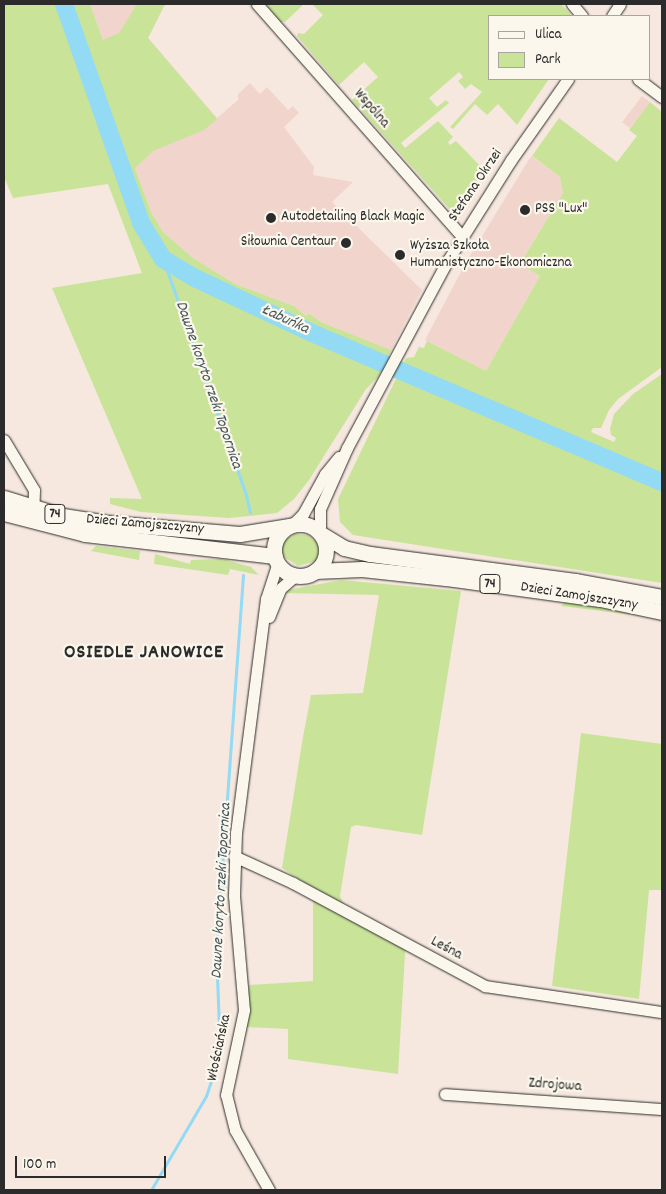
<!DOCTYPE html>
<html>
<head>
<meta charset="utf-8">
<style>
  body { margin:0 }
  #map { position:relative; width:666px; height:1194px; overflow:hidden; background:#f6e8de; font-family:Dekko,sans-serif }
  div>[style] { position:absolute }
  .built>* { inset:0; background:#f1d5cd; transform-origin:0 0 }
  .green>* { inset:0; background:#c9e399 }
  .stream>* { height:3px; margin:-1.5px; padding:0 1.5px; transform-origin:1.5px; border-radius:1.5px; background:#93daf5 }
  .river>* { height:18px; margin:-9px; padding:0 9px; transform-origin:9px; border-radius:9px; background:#93daf5 }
  .roads { filter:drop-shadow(0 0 1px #2b2b2b) drop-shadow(0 0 1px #2b2b2b) }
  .minor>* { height:11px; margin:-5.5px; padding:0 5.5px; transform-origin:5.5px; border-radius:5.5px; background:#fbf7ec }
  .major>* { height:15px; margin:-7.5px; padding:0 7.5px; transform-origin:7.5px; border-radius:7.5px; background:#fbf7ec }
  .major>.ring { margin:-7.5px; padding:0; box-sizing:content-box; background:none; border:15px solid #fbf7ec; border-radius:50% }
  .dots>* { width:14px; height:14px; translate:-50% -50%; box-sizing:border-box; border:2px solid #fbf7ec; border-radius:50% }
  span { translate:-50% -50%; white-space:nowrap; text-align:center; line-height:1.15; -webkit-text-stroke:4.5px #fbf7ec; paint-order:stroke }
  .shield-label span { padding:1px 4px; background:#fbf7ec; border:1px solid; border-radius:4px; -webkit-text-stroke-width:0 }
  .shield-label { font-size:14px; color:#2b2b2b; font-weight:700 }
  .street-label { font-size:15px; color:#2b2b2b }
  .poi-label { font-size:15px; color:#2b2b2b }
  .left { translate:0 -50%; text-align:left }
  .right { translate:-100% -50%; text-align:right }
  .water-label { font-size:16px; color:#45575e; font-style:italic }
  .district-label { font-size:20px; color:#2b2b2b; font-weight:700; letter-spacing:1px }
  .frame { position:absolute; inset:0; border:5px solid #2b2b2b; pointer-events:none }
  .legend { position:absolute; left:488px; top:15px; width:162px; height:65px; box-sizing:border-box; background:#fbf7ec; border:1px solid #a8a59f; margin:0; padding:6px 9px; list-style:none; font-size:15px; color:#2b2b2b }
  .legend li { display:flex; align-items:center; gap:10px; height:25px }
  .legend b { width:25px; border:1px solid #a8a59f }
  .scale { position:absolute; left:15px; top:1156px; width:151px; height:22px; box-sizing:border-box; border:2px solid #2b2b2b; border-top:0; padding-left:6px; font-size:15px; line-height:18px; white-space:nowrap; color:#2b2b2b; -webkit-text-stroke:4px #fbf7ec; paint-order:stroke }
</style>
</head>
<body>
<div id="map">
  <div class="built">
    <i style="clip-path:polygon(90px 4px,165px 4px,148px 38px,217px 118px,238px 100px,238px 94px,250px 83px,260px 94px,267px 87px,288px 110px,293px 106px,299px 113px,284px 127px,314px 167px,313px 175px,353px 182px,332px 202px,422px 290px,391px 350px,321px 322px,309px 313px,306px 316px,294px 306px,235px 284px,193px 258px,163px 232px,151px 212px,135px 168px,103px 40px)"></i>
    <i style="left:642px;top:96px;width:10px;height:33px;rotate:37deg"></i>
    <i style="clip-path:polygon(531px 156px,560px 177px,563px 193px,520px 264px,540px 276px,486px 371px,425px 340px,465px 264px)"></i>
  </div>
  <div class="green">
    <i style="clip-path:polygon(4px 4px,90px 4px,103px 40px,119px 33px,137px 4px,165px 4px,148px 38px,217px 119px,204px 130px,153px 151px,135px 168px,151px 212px,163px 232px,193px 258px,235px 284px,294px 306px,306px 316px,309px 313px,321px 322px,391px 350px,379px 376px,366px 389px,309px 480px,294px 499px,277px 513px,229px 518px,141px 512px,110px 504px,110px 498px,142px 499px,52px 288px,142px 273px,108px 184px,13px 198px,4px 177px)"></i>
    <i style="clip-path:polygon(269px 4px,304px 4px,285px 22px,280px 22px,267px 6px)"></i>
    <i style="clip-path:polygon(312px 4px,561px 4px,572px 16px,490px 16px,490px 79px,549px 79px,517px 125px,498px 104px,487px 115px,475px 104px,453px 129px,450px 127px,482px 92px,471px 84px,465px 89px,458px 81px,463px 77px,459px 72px,429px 98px,437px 107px,446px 100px,449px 103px,401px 143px,405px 148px,438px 121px,453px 137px,448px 142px,450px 145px,456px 141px,486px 172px,460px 214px,455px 215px,352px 100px,378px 77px,364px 62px,339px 85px,297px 36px,298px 33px,304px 34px,323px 15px)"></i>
    <i style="clip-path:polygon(650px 102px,662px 112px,662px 367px,618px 399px,609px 410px,601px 428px,593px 428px,591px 432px,614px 442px,616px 438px,611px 435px,610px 429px,614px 414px,633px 394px,662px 374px,662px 583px,353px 535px,340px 522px,338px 499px,406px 358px,414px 357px,419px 347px,424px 348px,427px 341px,486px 371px,540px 276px,520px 264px,563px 193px,560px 177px,532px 156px,559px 118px,617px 162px,637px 136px,629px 130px)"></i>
    <i style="clip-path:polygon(295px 534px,308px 535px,319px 544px,320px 554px,316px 561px,298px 566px,283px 556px,281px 542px)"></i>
    <i style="clip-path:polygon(96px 546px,140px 551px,139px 560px,91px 551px)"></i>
    <i style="clip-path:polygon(155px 554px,190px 564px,191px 560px,222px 559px,251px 567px,259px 575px,230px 569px,228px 575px,154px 564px)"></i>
    <i style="clip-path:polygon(341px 580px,461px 591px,422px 835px,356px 825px,351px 827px,340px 896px,345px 906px,406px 937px,398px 1074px,288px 1059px,288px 1029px,247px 1027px,249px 985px,313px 981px,313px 889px,282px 868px,303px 737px,311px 695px,363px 693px,379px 595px,283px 593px,288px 590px)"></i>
    <i style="clip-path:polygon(566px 601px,632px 610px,633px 615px,561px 606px)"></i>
    <i style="clip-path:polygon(581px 733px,662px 744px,662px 890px,649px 890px,639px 999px,552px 986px)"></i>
  </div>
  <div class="stream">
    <i style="left:163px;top:259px;width:250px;rotate:70.6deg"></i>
    <i style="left:246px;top:495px;width:18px;rotate:77deg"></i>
    <i style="left:151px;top:1190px;width:109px;rotate:-59.7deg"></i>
    <i style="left:206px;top:1096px;width:44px;rotate:-71.6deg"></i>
    <i style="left:220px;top:1054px;width:102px;rotate:-92.2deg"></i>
    <i style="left:216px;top:952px;width:378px;rotate:-85.9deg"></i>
  </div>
  <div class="river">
    <i style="left:64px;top:4px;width:232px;rotate:70.6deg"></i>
    <i style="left:141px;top:223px;width:42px;rotate:58.6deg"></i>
    <i style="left:163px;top:259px;width:37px;rotate:31deg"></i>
    <i style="left:195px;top:278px;width:129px;rotate:25.2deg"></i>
    <i style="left:312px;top:333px;width:380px;rotate:23.1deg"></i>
  </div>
  <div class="roads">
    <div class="minor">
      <i style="left:257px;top:4px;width:308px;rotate:48.6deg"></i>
      <i style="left:572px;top:4px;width:16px;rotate:50deg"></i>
      <i style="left:612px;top:16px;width:14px;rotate:-56deg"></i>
      <i style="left:638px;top:79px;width:30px;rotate:37deg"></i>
      <i style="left:4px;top:440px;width:58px;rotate:59deg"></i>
      <i style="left:34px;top:490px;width:24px;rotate:92deg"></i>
      <i style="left:291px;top:526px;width:17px;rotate:-45deg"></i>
      <i style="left:303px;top:514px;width:46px;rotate:-61.2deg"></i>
      <i style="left:325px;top:474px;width:22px;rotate:-51deg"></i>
      <i style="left:320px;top:533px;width:24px;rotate:-90deg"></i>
      <i style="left:320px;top:509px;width:67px;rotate:-66.1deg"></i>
      <i style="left:347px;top:448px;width:213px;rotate:-61.8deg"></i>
      <i style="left:448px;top:260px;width:118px;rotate:-57.8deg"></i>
      <i style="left:511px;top:160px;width:99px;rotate:-54.9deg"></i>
      <i style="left:269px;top:617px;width:31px;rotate:-68deg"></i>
      <i style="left:281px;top:588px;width:20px;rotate:-41deg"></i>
      <i style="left:234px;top:856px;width:65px;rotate:24.6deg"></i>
      <i style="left:293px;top:883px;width:218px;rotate:28.2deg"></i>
      <i style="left:485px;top:986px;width:179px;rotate:8.4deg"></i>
      <i style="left:445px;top:1094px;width:218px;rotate:4deg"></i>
      <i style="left:269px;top:1190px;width:69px;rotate:-119.5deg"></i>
      <i style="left:235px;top:1130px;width:36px;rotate:-104deg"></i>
      <i style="left:226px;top:1095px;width:87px;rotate:-78deg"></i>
      <i style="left:244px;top:1010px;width:114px;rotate:-95deg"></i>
      <i style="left:234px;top:896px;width:63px;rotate:-88.2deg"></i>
      <i style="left:236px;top:833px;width:236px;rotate:-82.7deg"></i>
      <i style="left:266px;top:599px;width:38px;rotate:-72deg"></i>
    </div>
    <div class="major">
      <i style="left:4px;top:498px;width:62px;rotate:17deg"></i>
      <i style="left:63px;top:516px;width:47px;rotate:8.7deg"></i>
      <i style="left:109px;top:523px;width:131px;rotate:4.8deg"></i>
      <i style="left:240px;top:534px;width:50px;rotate:-9.3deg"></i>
      <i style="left:4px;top:513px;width:84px;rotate:14.5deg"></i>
      <i style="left:85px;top:534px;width:191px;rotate:6.6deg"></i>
      <i class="ring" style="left:274px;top:524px;width:37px;height:37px"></i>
      <i style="left:321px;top:534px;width:27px;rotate:31deg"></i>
      <i style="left:344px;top:548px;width:27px;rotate:13deg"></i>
      <i style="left:370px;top:554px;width:207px;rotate:7.5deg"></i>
      <i style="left:575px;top:581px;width:88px;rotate:10.4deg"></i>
      <i style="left:315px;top:571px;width:47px;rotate:-2.4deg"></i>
      <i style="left:362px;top:569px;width:93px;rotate:6.2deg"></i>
      <i style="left:454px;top:579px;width:147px;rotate:7.8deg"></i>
      <i style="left:600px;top:599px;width:63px;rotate:11.8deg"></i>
    </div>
  </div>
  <div class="dots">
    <i style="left:525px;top:210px;background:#2b2b2b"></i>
    <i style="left:271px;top:218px;background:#2b2b2b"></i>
    <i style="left:346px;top:243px;background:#2b2b2b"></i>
    <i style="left:400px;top:255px;background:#2b2b2b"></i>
  </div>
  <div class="shield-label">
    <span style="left:55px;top:514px">74</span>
    <span style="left:490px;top:584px">74</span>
  </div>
  <div class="street-label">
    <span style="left:371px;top:109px;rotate:49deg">Wspólna</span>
    <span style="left:476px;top:186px;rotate:-56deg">Stefana Okrzei</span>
    <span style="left:145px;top:525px;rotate:5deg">Dzieci Zamojszczyzny</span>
    <span style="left:579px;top:597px;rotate:9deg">Dzieci Zamojszczyzny</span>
    <span style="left:446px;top:949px;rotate:28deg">Leśna</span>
    <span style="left:220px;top:1048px;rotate:-78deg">Włościańska</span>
    <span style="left:555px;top:1086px;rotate:4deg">Zdrojowa</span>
  </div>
  <div class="poi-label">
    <span class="left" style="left:535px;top:210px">PSS "Lux"</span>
    <span class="left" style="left:281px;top:218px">Autodetailing Black Magic</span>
    <span class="right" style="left:336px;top:243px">Siłownia Centaur</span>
    <span class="left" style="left:410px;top:255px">Wyższa Szkoła<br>Humanistyczno-Ekonomiczna</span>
  </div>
  <div class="water-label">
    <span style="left:285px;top:320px;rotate:25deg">Łabuńka</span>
    <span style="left:208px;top:385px;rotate:71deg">Dawne koryto rzeki Topornica</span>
    <span style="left:222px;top:891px;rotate:-87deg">Dawne koryto rzeki Topornica</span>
  </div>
  <div class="district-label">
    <span style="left:144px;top:653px">OSIEDLE JANOWICE</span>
  </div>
  <div class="frame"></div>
  <ul class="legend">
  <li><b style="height:6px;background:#fbf7ec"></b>Ulica</li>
  <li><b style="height:14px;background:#c9e399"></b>Park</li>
  </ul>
  <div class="scale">100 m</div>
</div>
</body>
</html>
